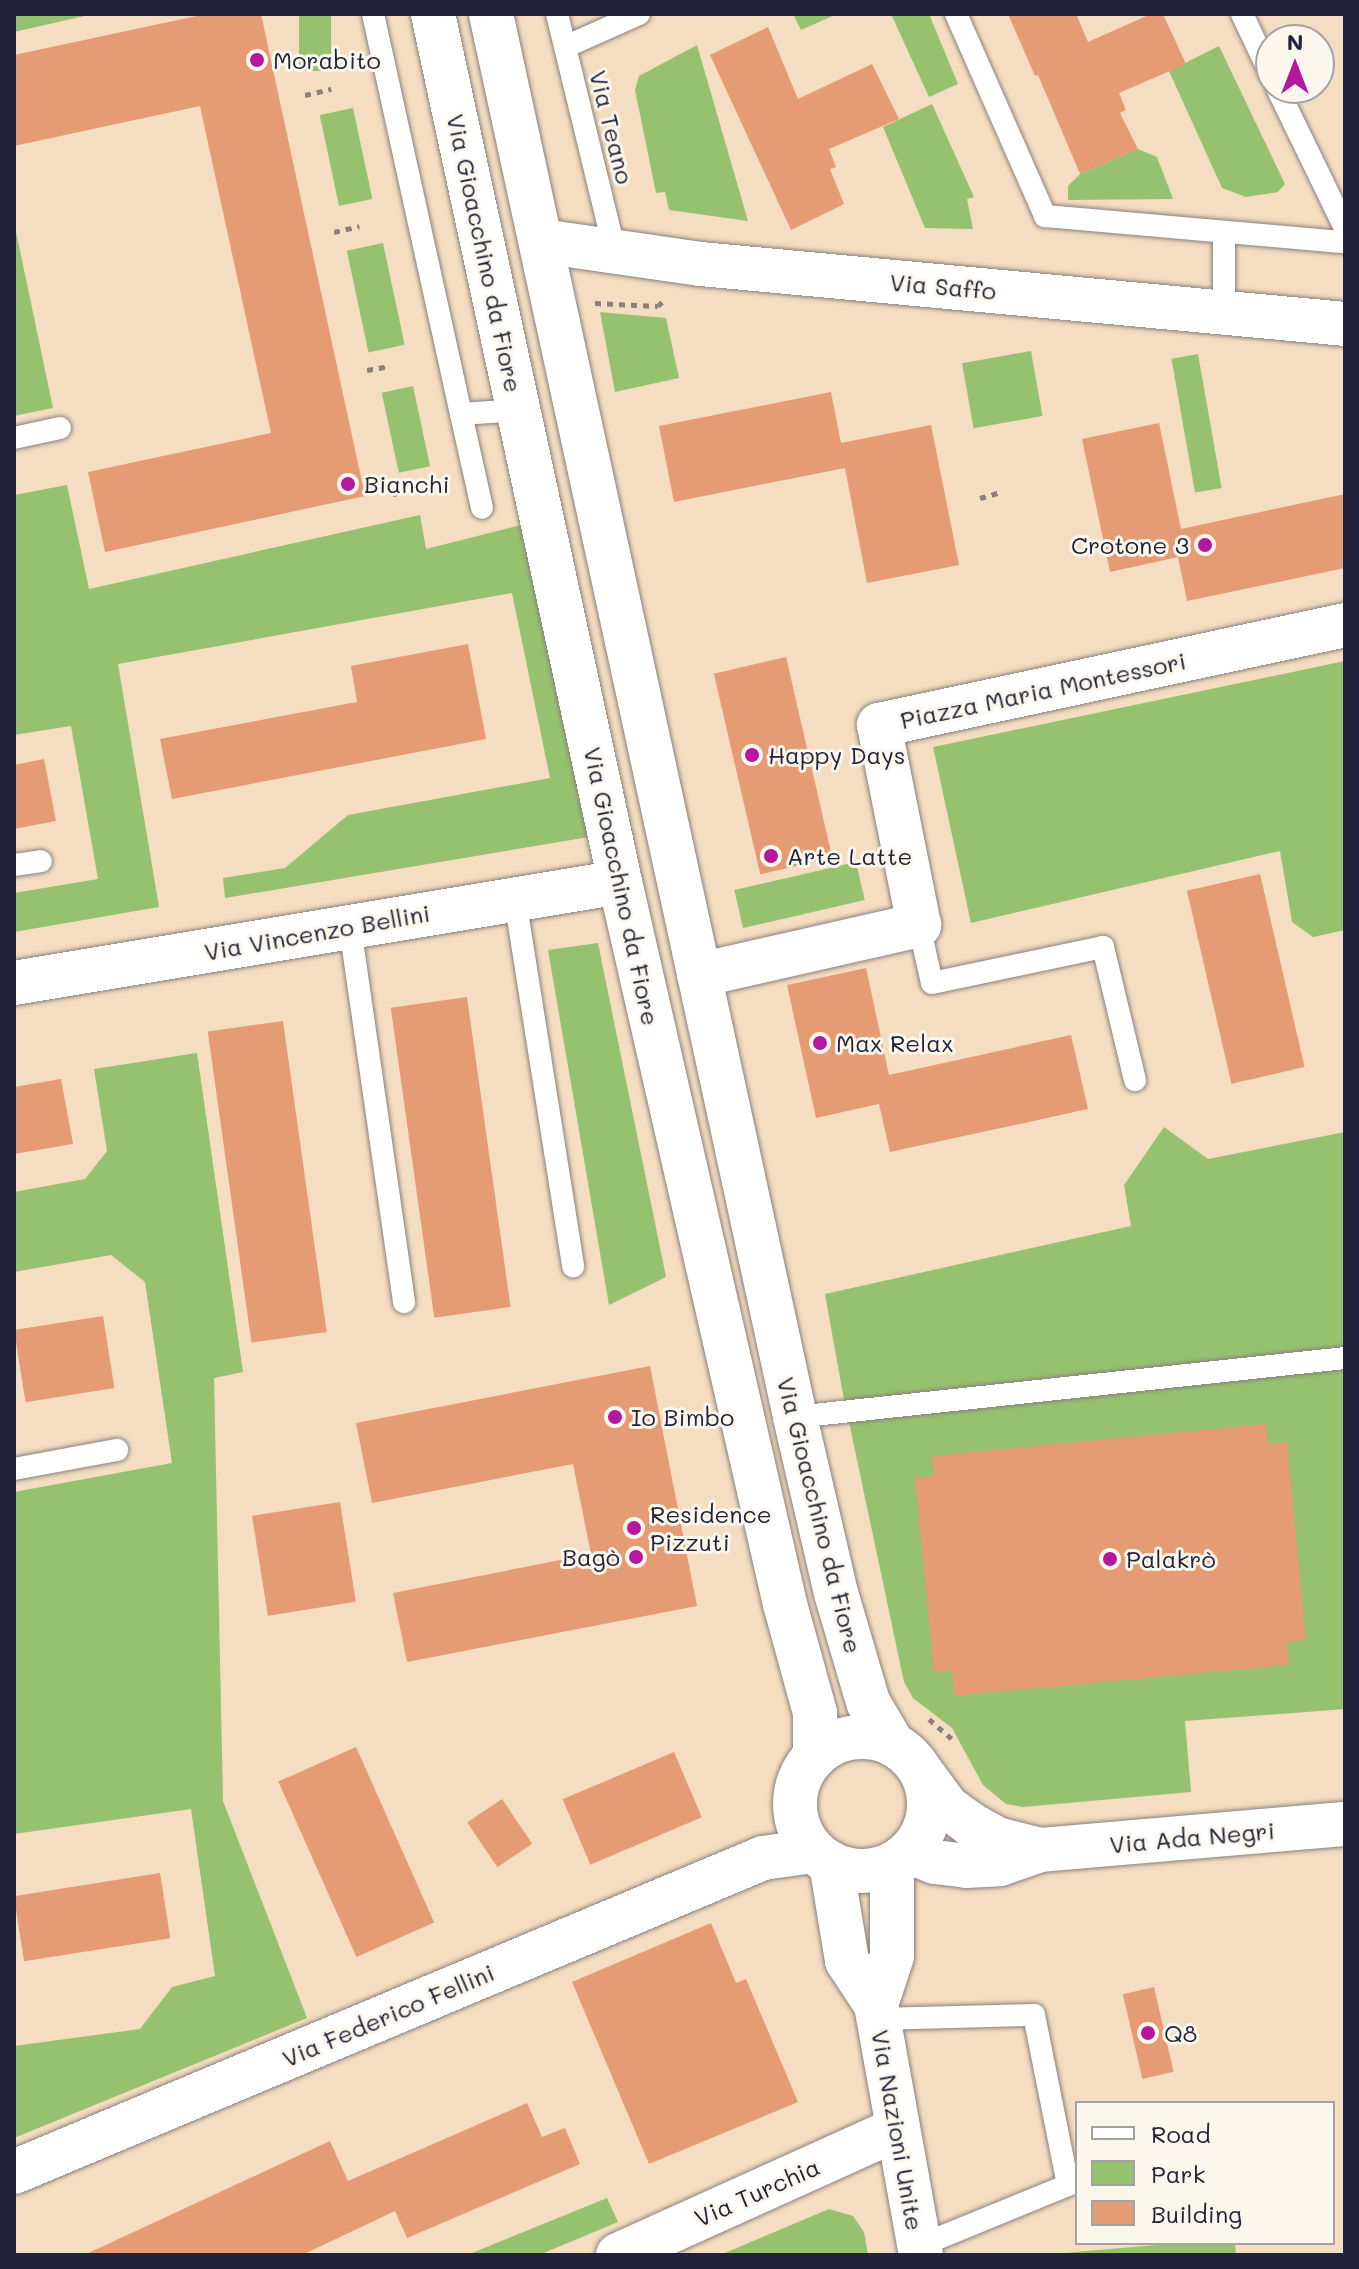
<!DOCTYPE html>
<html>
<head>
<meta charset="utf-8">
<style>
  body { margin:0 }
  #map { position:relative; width:1359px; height:2269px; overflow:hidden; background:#f4ddc0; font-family:Mali,sans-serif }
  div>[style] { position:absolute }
  .green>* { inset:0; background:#96c26f; transform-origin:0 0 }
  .building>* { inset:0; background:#e59b73; transform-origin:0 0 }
  .path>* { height:5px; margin-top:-2.5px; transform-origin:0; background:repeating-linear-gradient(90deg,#8b807e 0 6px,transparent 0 12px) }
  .roads { filter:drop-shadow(0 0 2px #8b807e) drop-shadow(0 0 2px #8b807e) }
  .service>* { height:22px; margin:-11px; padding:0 11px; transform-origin:11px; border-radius:11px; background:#fff }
  .minor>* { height:44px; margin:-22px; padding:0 22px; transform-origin:22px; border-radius:22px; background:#fff }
  .tertiary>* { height:44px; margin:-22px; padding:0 22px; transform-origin:22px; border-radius:22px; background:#fff }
  .tertiary>.ring { margin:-22px; padding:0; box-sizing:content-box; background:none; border:44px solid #fff; border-radius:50% }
  .dots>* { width:22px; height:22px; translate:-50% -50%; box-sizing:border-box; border:4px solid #fbf7ec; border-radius:50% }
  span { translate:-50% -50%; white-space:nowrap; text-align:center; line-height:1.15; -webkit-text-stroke:6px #fbf7ec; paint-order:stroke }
  .poi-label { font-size:24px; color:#22223b }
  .left { translate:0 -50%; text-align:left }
  .right { translate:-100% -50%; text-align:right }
  .street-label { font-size:24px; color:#22223b }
  .frame { position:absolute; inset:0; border:16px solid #22223b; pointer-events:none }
  .legend { position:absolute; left:1075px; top:2101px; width:260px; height:144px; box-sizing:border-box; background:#fbf7ec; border:2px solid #a4a2a5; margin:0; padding:10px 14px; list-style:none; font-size:24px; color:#22223b }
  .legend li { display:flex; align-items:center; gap:16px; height:40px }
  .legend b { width:40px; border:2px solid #a4a2a5 }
  .north { position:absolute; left:1255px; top:24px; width:80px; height:80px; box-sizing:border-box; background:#fbf7ec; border:2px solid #a4a2a5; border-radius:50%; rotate:0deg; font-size:22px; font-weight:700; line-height:32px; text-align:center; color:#22223b }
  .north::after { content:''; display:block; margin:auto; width:28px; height:36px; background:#b5179e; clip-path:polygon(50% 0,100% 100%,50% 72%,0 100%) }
</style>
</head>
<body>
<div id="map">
  <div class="green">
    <i style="clip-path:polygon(14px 14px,93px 14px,14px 32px)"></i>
    <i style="left:299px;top:14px;width:32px;height:57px"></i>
    <i style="clip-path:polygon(793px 14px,837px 14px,801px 30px)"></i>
    <i style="clip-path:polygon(891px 14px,929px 14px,958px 84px,929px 97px)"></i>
    <i style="clip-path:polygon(697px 45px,748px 221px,669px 210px,665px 192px,656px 193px,635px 90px,639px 76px)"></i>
    <i style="clip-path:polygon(1219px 46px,1285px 184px,1278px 192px,1246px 197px,1222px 188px,1169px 71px)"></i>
    <i style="clip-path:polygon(932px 104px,974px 197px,967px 199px,973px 229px,925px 228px,883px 127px)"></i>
    <i style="left:353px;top:108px;width:93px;height:34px;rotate:78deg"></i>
    <i style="clip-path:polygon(1138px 149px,1157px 157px,1173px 199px,1068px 200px,1068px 186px,1080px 174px)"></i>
    <i style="clip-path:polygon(14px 222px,53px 408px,14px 416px)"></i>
    <i style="left:383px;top:243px;width:104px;height:37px;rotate:78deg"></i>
    <i style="clip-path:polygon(600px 312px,666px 318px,679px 378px,615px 392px)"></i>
    <i style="left:1031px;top:351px;width:66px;height:70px;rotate:80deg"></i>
    <i style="left:1198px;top:354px;width:136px;height:27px;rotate:80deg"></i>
    <i style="left:413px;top:386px;width:82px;height:32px;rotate:78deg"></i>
    <i style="clip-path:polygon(67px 485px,89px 589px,420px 515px,426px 549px,525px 524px,589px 837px,225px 898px,223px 878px,285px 868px,348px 815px,550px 778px,512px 593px,118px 664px,159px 907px,14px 932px,14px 893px,98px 879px,71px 726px,14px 735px,14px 495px)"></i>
    <i style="clip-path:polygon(1345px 661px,1345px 930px,1313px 937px,1292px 922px,1280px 851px,971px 923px,933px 747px)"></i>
    <i style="left:856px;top:862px;width:39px;height:125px;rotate:77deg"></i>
    <i style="clip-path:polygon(598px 943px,666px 1277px,609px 1305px,548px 950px)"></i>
    <i style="clip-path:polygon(197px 1053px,243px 1372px,214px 1378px,223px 1801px,307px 2018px,14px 2138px,14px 2046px,140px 2029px,172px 1987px,215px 1976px,191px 1809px,14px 1834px,14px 1492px,172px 1463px,145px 1282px,111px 1255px,14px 1272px,14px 1192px,85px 1179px,107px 1151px,94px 1069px)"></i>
    <i style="clip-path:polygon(1164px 1127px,1208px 1159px,1345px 1132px,1345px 1709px,1185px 1721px,1191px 1792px,1023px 1807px,1006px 1804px,983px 1785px,952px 1728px,913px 1698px,904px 1682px,842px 1389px,825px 1294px,1131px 1226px,1124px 1185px)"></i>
    <i style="clip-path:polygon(607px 2198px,618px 2222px,539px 2255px,467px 2255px)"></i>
    <i style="clip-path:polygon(829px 2209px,853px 2216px,864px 2232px,868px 2255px,720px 2255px)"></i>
    <i style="clip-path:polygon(1180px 2243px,1235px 2243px,1236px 2255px,1040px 2255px)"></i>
  </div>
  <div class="building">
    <i style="clip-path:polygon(206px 14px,261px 14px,365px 496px,105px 552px,88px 472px,271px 433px,200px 106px,14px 146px,14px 55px)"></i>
    <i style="clip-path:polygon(1008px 14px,1076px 14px,1088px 42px,1151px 14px,1163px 14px,1186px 64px,1119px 93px,1126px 110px,1120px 113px,1138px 149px,1080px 174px,1038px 75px,1035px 76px)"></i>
    <i style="clip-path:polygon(768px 27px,798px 99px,872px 64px,899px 119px,829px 149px,836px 167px,830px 169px,844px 204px,791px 230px,710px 55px)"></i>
    <i style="clip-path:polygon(831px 392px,841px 443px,931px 425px,959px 565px,867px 583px,845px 468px,674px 502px,659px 426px)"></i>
    <i style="clip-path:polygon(1159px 423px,1181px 529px,1345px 494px,1345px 568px,1187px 601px,1178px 557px,1110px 572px,1082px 439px)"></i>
    <i style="clip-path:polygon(468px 644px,486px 739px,172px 799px,160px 739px,357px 702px,351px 666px)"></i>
    <i style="left:786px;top:657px;width:206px;height:74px;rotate:77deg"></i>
    <i style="clip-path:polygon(44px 759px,56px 821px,14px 829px,14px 765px)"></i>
    <i style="left:1260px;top:874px;width:198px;height:75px;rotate:77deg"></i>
    <i style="clip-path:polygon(866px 968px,889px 1075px,1071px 1035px,1088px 1109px,890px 1152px,879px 1104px,816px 1118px,787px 985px)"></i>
    <i style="left:467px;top:997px;width:313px;height:77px;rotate:82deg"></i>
    <i style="left:283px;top:1021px;width:314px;height:76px;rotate:82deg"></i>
    <i style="clip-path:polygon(61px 1079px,73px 1144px,14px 1154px,14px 1087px)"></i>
    <i style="left:103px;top:1316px;width:73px;height:90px;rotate:81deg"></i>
    <i style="clip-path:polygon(650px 1366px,697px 1606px,407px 1662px,393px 1593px,591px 1554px,573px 1464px,372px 1503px,356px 1423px)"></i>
    <i style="clip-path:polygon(1266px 1424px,1268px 1444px,1287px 1442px,1306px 1640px,1287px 1642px,1289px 1665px,954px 1696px,952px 1671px,934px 1673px,915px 1478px,934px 1476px,932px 1456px)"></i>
    <i style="left:340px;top:1502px;width:101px;height:89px;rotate:81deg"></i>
    <i style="left:356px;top:1747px;width:192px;height:85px;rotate:66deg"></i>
    <i style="left:674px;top:1752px;width:71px;height:121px;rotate:67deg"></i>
    <i style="left:502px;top:1799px;width:54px;height:42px;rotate:56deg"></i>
    <i style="left:160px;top:1873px;width:66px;height:148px;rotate:81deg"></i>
    <i style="clip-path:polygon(711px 1923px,736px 1983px,746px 1979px,798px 2102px,649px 2164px,572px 1982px)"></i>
    <i style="left:1154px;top:1987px;width:87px;height:32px;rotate:77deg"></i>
    <i style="clip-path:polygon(527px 2103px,542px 2137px,565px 2128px,580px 2164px,407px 2238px,395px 2211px,302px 2255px,84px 2255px,330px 2141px,348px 2181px)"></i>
  </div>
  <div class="path">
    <i style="left:305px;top:95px;width:27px;rotate:-13deg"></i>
    <i style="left:334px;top:232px;width:26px;rotate:-13deg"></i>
    <i style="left:595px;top:303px;width:63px;rotate:2.7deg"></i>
    <i style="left:658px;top:306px;width:7px;rotate:-45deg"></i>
    <i style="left:367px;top:370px;width:22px;rotate:-10deg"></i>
    <i style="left:393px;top:494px;width:22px;rotate:-13deg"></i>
    <i style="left:980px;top:498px;width:19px;rotate:-16deg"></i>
    <i style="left:929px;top:1719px;width:33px;rotate:41deg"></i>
  </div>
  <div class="roads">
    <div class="service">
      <i style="left:373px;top:14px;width:410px;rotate:77.6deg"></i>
      <i style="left:461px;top:414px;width:58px;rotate:-3.9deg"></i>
      <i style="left:557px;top:14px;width:245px;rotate:76.3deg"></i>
      <i style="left:956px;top:14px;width:221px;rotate:66.2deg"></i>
      <i style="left:1045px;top:216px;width:301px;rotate:5deg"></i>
      <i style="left:1242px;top:14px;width:68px;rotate:64.6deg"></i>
      <i style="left:565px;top:47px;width:81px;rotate:-24deg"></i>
      <i style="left:1277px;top:88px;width:156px;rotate:64.1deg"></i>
      <i style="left:1224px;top:232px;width:80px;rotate:90deg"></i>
      <i style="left:461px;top:414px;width:96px;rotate:77.4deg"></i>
      <i style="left:14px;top:438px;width:47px;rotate:-12.3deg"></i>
      <i style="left:14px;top:865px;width:27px;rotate:-8deg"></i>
      <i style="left:515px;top:899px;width:372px;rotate:81deg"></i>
      <i style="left:919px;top:925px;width:59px;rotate:77.4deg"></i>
      <i style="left:932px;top:983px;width:175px;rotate:-11.9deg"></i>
      <i style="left:1103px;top:947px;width:137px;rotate:76.5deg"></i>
      <i style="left:350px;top:927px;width:379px;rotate:81.8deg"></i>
      <i style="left:795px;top:1417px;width:553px;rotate:-6.12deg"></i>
      <i style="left:14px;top:1469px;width:105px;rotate:-10.5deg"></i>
      <i style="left:878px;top:2019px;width:156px;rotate:-1.5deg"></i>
      <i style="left:1034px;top:2015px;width:173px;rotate:78.7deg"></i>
      <i style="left:1068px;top:2185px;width:161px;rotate:157.7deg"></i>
    </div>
    <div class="minor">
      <i style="left:541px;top:241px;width:162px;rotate:8.2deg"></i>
      <i style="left:701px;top:264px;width:647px;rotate:5.32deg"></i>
      <i style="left:699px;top:975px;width:226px;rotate:-12.8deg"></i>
      <i style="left:919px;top:925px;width:204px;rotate:-101.3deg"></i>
      <i style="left:879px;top:725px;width:477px;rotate:-12.1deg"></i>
      <i style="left:14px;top:983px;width:614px;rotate:-9.46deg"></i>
      <i style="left:922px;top:1773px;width:42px;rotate:53.7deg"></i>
      <i style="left:947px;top:1807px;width:29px;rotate:36deg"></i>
      <i style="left:970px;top:1824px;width:31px;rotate:29deg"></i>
      <i style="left:997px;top:1839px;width:44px;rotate:14.3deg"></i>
      <i style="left:910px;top:1852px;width:27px;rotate:22deg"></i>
      <i style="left:935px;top:1862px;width:31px;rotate:7deg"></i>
      <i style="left:966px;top:1866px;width:34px;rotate:-3deg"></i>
      <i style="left:1000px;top:1864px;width:42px;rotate:-19.3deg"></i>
      <i style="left:1040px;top:1850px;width:306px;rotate:-4.9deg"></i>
      <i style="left:618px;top:2255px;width:306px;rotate:-24.3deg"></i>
    </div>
    <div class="tertiary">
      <i style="left:433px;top:14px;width:888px;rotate:77.84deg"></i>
      <i style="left:620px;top:882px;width:741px;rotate:77.13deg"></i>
      <i style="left:785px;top:1604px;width:113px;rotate:74.6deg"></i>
      <i style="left:815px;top:1713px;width:43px;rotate:90deg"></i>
      <i style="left:491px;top:14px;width:1436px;rotate:77.77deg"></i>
      <i style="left:795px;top:1417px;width:181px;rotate:76.9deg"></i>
      <i style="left:836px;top:1593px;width:114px;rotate:73.6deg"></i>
      <i style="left:868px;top:1702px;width:48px;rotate:59.7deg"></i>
      <i class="ring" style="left:795px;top:1737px;width:90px;height:90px"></i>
      <i style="left:831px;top:1863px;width:99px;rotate:80.7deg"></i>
      <i style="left:847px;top:1961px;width:53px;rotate:56.6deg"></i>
      <i style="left:876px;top:2005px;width:254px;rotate:79.8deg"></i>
      <i style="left:876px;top:2005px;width:52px;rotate:-71.9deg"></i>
      <i style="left:892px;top:1956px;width:91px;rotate:-90deg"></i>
      <i style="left:14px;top:2172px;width:812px;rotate:-22.74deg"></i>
      <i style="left:763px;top:1858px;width:50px;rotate:-8deg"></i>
    </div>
  </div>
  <div class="dots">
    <i style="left:257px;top:60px;background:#b5179e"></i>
    <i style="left:348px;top:484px;background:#b5179e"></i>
    <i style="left:1205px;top:545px;background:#b5179e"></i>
    <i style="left:752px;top:755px;background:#b5179e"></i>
    <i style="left:771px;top:856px;background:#b5179e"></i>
    <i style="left:820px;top:1043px;background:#b5179e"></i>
    <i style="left:615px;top:1417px;background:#b5179e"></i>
    <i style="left:634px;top:1528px;background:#b5179e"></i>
    <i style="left:636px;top:1557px;background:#b5179e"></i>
    <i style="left:1110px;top:1559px;background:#b5179e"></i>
    <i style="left:1148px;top:2033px;background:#b5179e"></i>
  </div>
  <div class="poi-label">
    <span class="left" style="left:273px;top:60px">Morabito</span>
    <span class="left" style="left:364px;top:484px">Bianchi</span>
    <span class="right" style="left:1189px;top:545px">Crotone 3</span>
    <span class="left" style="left:768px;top:755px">Happy Days</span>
    <span class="left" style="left:787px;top:856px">Arte Latte</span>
    <span class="left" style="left:836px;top:1043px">Max Relax</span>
    <span class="left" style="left:631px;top:1417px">Io Bimbo</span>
    <span class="left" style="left:650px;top:1528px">Residence<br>Pizzuti</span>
    <span class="right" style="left:620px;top:1557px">Bagò</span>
    <span class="left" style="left:1126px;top:1559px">Palakrò</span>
    <span class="left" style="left:1164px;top:2033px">Q8</span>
  </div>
  <div class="street-label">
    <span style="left:612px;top:127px;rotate:76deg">Via Teano</span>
    <span style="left:485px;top:253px;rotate:78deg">Via Gioacchino da Fiore</span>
    <span style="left:943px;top:286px;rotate:5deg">Via Saffo</span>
    <span style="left:1043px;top:690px;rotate:-12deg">Piazza Maria Montessori</span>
    <span style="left:622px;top:886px;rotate:78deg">Via Gioacchino da Fiore</span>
    <span style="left:317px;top:932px;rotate:-10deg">Via Vincenzo Bellini</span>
    <span style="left:820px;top:1515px;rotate:76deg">Via Gioacchino da Fiore</span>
    <span style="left:1192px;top:1837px;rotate:-5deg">Via Ada Negri</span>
    <span style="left:388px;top:2015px;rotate:-23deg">Via Federico Fellini</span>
    <span style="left:898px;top:2130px;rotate:80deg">Via Nazioni Unite</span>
    <span style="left:757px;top:2192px;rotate:-24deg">Via Turchia</span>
  </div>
  <div class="frame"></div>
  <ul class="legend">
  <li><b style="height:10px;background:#fff"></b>Road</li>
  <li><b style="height:22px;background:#96c26f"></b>Park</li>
  <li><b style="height:22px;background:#e59b73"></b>Building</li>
  </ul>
  <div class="north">N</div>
</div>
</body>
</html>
